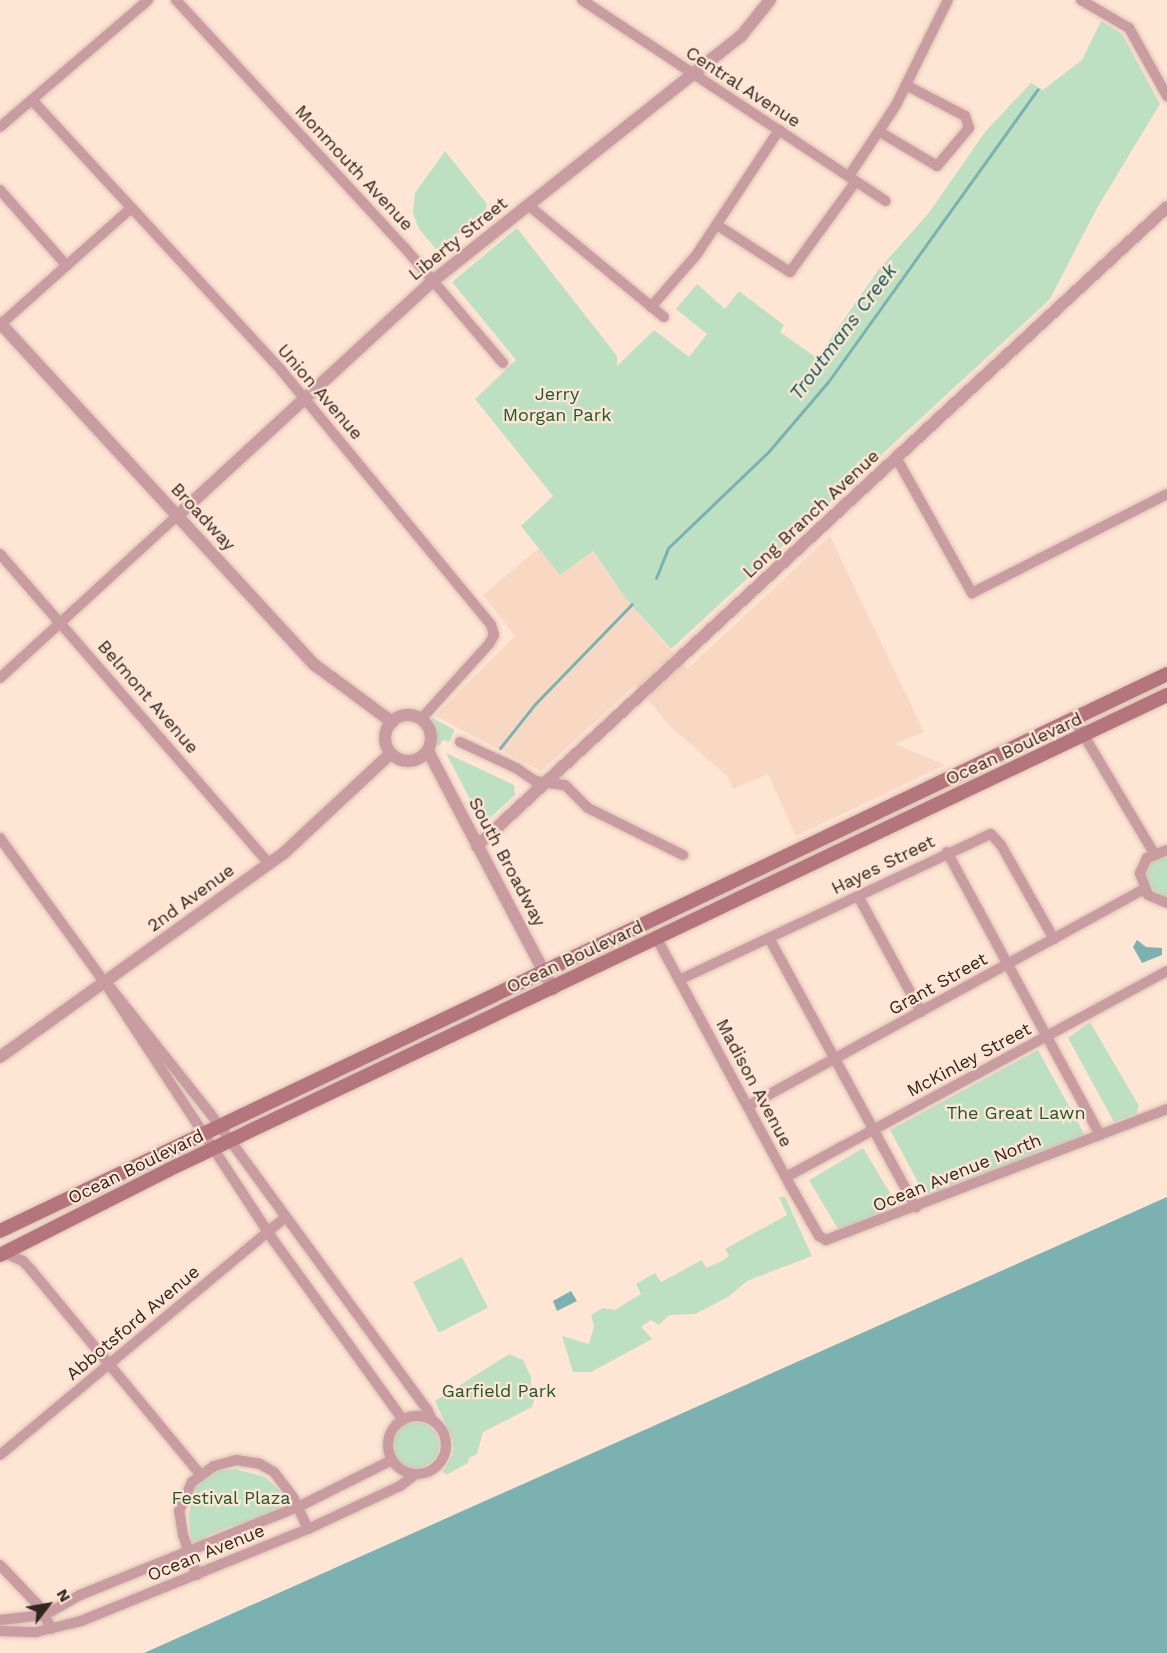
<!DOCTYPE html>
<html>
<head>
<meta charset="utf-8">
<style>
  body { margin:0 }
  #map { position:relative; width:1167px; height:1653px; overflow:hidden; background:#ffe5d4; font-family:"Work Sans",sans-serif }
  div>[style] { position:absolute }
  .built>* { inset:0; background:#f8d8c2 }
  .green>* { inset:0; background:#bde0c3; transform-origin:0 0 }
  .round { border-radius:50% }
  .water>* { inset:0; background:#7bb2b1 }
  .stream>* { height:3px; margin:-1.5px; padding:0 1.5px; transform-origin:1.5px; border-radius:1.5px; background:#7bb2b1 }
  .roads { filter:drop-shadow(0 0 2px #dac3b4) drop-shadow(0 0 2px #dac3b4) }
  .minor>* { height:10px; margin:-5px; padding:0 5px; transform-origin:5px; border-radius:5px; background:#c89ca0 }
  .minor>.ring { margin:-5px; padding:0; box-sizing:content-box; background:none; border:10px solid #c89ca0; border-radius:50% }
  .tertiary>* { height:12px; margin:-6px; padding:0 6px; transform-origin:6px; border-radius:6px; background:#c89ca0 }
  .tertiary>.ring { margin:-6px; padding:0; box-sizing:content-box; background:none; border:12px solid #c89ca0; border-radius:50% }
  .secondary>* { height:14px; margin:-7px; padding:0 7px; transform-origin:7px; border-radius:7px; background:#b4757c }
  span { translate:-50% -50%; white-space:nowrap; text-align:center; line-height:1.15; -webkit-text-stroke:4.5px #ffe5d4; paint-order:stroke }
  .street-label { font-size:18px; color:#312721 }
  .park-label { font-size:18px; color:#1f572f }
  .water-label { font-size:20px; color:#015757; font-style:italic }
  .north { position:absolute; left:18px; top:1575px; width:60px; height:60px; -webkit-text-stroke:4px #ffe5d4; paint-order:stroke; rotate:59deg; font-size:16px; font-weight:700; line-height:24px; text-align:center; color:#312721 }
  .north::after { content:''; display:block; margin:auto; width:21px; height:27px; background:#312721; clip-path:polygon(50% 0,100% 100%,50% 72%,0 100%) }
</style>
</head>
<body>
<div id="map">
  <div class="built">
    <i style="clip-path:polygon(830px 536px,924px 732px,895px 744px,945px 765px,796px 836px,768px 774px,733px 789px,727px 776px,672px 728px,635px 685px,541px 771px,435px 716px,515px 636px,483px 595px,539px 548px,560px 575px,592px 551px,626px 599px,687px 669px)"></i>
  </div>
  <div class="green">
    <i style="clip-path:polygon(1101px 21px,1122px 34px,1160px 104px,1097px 208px,1050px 299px,671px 649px,626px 599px,593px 551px,560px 575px,521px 526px,553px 496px,475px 399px,516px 360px,452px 282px,517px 228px,617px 356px,617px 366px,654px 330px,689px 357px,707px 334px,676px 309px,697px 284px,725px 309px,739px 291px,784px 325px,780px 332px,817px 358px,879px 269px,928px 214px,985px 132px,1031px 83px,1043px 90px,1082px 60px)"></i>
    <i style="clip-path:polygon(445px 151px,487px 204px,485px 212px,437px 250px,419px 229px,413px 213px,415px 193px)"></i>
    <i style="clip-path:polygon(432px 718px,455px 730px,449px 742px,443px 740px,438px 747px)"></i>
    <i style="clip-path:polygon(446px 753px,514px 785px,515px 795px,490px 818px,480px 819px)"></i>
    <i style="clip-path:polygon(1167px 855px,1167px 898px,1151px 888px,1147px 873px,1151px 861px)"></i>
    <i style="clip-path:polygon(1090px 1022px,1139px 1106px,1136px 1114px,1114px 1122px,1068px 1038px)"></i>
    <i style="clip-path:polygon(1038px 1050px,1085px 1135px,926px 1197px,890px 1130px)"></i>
    <i style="left:863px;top:1148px;width:65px;height:63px;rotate:59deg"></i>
    <i style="clip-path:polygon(779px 1197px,785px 1197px,812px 1256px,747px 1281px,728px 1297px,695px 1314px,669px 1315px,659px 1325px,651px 1320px,641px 1327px,652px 1339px,591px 1372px,573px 1372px,562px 1336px,589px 1344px,594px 1326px,591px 1315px,603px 1308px,615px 1310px,641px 1294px,636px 1284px,655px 1273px,661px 1282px,702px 1260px,706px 1268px,722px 1261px,729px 1256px,725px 1249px,787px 1215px)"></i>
    <i style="left:462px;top:1257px;width:57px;height:55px;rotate:63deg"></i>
    <i style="clip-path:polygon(509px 1354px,523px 1360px,531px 1377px,531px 1391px,536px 1394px,532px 1407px,483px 1432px,477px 1454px,469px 1458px,468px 1463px,446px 1475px,443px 1471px,453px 1454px,453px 1440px,435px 1401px)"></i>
    <i class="round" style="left:393px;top:1422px;width:46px;height:46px"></i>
    <i style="clip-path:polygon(235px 1469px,265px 1477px,285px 1495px,287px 1505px,236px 1528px,232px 1526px,207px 1536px,204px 1541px,191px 1542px,189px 1513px,197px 1484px,214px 1471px)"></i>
  </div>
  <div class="water">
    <i style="clip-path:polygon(1137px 940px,1146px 947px,1162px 948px,1162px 955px,1142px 963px,1133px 947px)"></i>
    <i style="clip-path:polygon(1167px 1197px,1167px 1653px,144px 1653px)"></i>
    <i style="clip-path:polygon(571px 1291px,577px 1301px,557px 1311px,553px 1301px)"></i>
  </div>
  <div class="stream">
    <i style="left:656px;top:578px;width:32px;rotate:-68deg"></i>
    <i style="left:668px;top:548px;width:140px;rotate:-43.8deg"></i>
    <i style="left:769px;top:451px;width:91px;rotate:-49.5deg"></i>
    <i style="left:828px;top:382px;width:360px;rotate:-54.4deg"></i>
    <i style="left:500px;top:748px;width:56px;rotate:-51.5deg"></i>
    <i style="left:535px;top:704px;width:139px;rotate:-45.9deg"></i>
  </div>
  <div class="roads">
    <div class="minor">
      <i style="left:176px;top:0;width:338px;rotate:47.3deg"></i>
      <i style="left:405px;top:248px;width:151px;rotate:49.6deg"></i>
      <i style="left:582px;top:0;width:364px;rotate:33.5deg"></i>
      <i style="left:1081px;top:0;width:56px;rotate:30.3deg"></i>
      <i style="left:1129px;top:28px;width:78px;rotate:60.8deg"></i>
      <i style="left:32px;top:100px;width:367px;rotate:47.3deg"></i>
      <i style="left:281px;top:370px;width:330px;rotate:50.5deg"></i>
      <i style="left:491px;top:625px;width:10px;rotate:73deg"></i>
      <i style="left:494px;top:635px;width:10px;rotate:119deg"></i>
      <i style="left:489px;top:644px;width:101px;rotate:132.2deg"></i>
      <i style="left:0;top:127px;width:195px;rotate:-40.6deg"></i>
      <i style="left:880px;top:132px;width:66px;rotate:30.8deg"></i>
      <i style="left:937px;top:166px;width:50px;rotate:-49.9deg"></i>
      <i style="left:969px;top:128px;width:13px;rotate:-108deg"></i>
      <i style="left:965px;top:116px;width:67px;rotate:-152.3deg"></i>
      <i style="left:849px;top:176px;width:85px;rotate:-56.5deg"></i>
      <i style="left:896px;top:105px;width:117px;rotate:-63.7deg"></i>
      <i style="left:0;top:190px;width:101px;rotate:48.6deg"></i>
      <i style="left:528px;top:205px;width:176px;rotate:39.5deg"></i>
      <i style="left:717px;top:225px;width:87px;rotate:32.8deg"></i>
      <i style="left:790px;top:272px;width:112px;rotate:-54deg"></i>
      <i style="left:651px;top:307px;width:70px;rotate:-49deg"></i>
      <i style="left:697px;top:254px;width:149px;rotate:-56.5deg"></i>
      <i style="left:1px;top:324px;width:174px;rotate:-41.7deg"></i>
      <i style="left:897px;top:459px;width:154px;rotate:60.8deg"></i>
      <i style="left:972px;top:593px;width:219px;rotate:-26.9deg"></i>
      <i style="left:0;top:554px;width:410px;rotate:49deg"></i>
      <i style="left:0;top:678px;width:240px;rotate:-42.5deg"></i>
      <i style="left:1074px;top:719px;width:156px;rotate:59.2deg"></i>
      <i style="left:460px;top:742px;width:62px;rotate:24.9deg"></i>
      <i style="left:516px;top:768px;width:23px;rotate:34deg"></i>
      <i style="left:535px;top:781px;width:30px;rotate:8deg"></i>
      <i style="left:565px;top:785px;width:33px;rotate:45deg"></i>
      <i style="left:588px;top:808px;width:106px;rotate:26.3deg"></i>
      <i style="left:0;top:838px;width:179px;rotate:54.1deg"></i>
      <i style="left:105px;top:983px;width:308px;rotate:56.8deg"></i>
      <i style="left:274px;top:1241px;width:221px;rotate:54.2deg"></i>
      <i style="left:1167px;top:850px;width:22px;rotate:158deg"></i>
      <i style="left:1147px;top:858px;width:17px;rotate:115deg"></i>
      <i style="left:1140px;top:873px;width:23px;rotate:70deg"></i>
      <i style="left:1148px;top:895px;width:21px;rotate:23deg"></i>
      <i style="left:947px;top:852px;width:322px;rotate:61.6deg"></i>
      <i style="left:858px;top:896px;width:132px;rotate:61.5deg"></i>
      <i style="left:769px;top:938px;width:307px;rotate:61.4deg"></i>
      <i style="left:657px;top:939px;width:280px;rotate:61.6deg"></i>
      <i style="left:790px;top:1185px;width:59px;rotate:60.4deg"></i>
      <i style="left:819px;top:1236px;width:8px;rotate:30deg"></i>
      <i style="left:826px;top:1240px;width:365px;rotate:-21deg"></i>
      <i style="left:679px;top:980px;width:344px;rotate:-25.1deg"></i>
      <i style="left:991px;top:834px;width:15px;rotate:48deg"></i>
      <i style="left:1001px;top:845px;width:108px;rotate:60.6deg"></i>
      <i style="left:110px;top:987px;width:161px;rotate:51.6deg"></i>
      <i style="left:210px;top:1113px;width:367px;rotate:53.8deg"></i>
      <i style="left:427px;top:1409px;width:12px;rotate:66deg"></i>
      <i style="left:748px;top:1106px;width:452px;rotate:-28.7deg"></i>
      <i style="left:786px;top:1177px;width:433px;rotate:-28.4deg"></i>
      <i style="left:4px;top:1253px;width:21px;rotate:23deg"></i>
      <i style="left:23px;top:1261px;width:13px;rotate:48deg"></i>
      <i style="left:32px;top:1271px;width:264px;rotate:50.4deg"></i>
      <i class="ring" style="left:388px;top:1416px;width:48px;height:48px"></i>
      <i style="left:0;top:1455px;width:372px;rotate:-39.8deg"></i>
      <i style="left:0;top:1565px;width:57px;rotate:46.4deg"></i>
      <i style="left:39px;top:1606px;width:26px;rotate:61deg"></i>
      <i style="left:197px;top:1575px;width:42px;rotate:-109.3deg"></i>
      <i style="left:183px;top:1535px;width:24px;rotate:-99deg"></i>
      <i style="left:179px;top:1511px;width:32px;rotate:-66deg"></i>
      <i style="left:192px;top:1482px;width:27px;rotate:-36deg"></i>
      <i style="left:214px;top:1466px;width:23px;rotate:-15deg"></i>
      <i style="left:236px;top:1460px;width:24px;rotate:9deg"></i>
      <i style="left:260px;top:1464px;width:16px;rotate:30deg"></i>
      <i style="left:274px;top:1472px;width:31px;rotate:53deg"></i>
      <i style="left:293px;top:1497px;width:35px;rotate:65deg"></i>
      <i style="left:0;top:1620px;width:45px;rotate:-6.3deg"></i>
      <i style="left:45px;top:1615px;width:40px;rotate:-29.7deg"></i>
      <i style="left:80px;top:1595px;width:235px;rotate:-22deg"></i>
      <i style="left:298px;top:1507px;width:105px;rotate:-26.6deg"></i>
      <i style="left:0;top:1631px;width:36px;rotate:2deg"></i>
      <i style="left:36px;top:1632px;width:46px;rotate:-13.7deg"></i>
      <i style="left:81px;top:1621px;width:245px;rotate:-22.1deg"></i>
      <i style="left:308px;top:1529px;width:102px;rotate:-25.1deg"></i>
      <i style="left:400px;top:1486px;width:20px;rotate:-37deg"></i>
    </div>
    <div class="tertiary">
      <i style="left:0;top:323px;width:465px;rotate:47.4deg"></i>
      <i style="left:315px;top:665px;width:96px;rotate:36.5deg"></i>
      <i style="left:177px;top:516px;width:349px;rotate:-42.6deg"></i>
      <i style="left:434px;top:280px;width:392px;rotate:-38.5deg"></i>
      <i style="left:741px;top:36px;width:46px;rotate:-51.1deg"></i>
      <i class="ring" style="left:385px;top:715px;width:34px;height:34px"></i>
      <i style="left:428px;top:751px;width:269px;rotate:62.3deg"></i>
      <i style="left:477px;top:846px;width:940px;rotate:-42.8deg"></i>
      <i style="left:0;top:1057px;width:351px;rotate:-35.7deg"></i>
      <i style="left:285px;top:852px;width:144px;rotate:-43deg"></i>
    </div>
    <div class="secondary">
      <i style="left:0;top:1231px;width:1293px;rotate:-25.51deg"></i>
      <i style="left:0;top:1255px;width:188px;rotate:-26.8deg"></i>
      <i style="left:168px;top:1170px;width:1106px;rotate:-25.43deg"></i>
    </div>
  </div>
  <div class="street-label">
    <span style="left:743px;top:87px;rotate:33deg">Central Avenue</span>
    <span style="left:354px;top:168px;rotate:47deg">Monmouth Avenue</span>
    <span style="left:458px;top:239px;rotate:-39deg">Liberty Street</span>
    <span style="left:320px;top:392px;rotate:49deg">Union Avenue</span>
    <span style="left:811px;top:514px;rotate:-43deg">Long Branch Avenue</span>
    <span style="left:203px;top:517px;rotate:47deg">Broadway</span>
    <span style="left:148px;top:697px;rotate:49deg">Belmont Avenue</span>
    <span style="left:1014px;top:749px;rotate:-25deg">Ocean Boulevard</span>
    <span style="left:507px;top:862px;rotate:62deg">South Broadway</span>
    <span style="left:883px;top:865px;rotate:-26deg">Hayes Street</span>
    <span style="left:191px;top:898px;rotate:-36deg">2nd Avenue</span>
    <span style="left:575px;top:957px;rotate:-25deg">Ocean Boulevard</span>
    <span style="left:938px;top:984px;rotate:-29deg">Grant Street</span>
    <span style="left:969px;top:1060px;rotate:-28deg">McKinley Street</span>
    <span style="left:754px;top:1083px;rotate:62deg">Madison Avenue</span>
    <span style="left:136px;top:1167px;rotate:-26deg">Ocean Boulevard</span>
    <span style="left:957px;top:1173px;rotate:-22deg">Ocean Avenue North</span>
    <span style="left:133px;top:1323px;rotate:-40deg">Abbotsford Avenue</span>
    <span style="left:206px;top:1553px;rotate:-22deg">Ocean Avenue</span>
  </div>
  <div class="park-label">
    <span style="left:557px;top:405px">Jerry<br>Morgan Park</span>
    <span style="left:1016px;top:1113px">The Great Lawn</span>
    <span style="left:499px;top:1391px">Garfield Park</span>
    <span style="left:231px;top:1498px">Festival Plaza</span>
  </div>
  <div class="water-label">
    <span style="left:843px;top:332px;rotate:-53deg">Troutmans Creek</span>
  </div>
  <div class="north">N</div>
</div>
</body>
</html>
